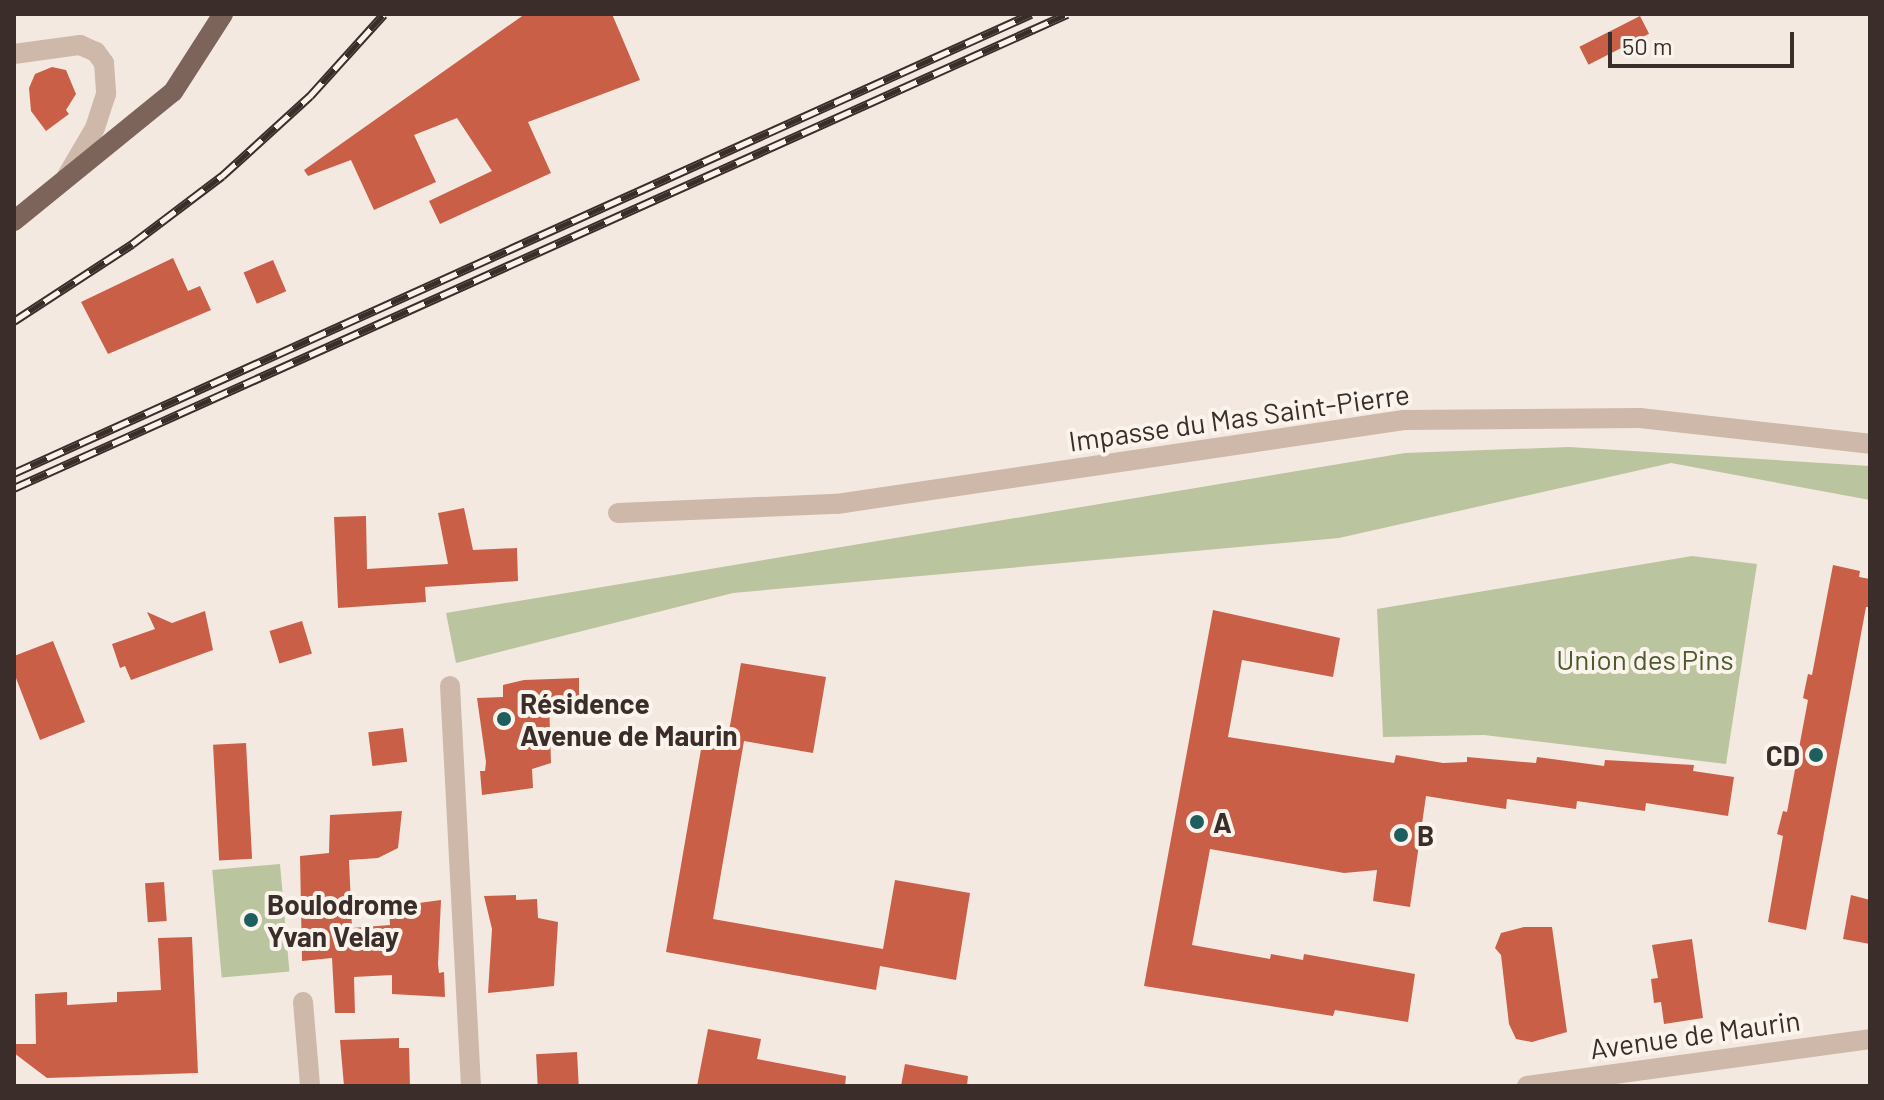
<!DOCTYPE html>
<html>
<head>
<meta charset="utf-8">
<style>
  body { margin:0 }
  #map { position:relative; width:1884px; height:1100px; overflow:hidden; background:#f4e9e0; font-family:Barlow,sans-serif }
  div>[style] { position:absolute }
  .green>* { inset:0; background:#bac49e; transform-origin:0 0 }
  .building>* { inset:0; background:#ca5f47; transform-origin:0 0 }
  .minor>* { height:20px; margin:-10px; padding:0 10px; transform-origin:10px; border-radius:10px; background:#cdb8aa }
  .major>* { height:20px; margin:-10px; padding:0 10px; transform-origin:10px; border-radius:10px; background:#7d645b }
  .rail>* { height:9px; margin-top:-4.5px; transform-origin:0; background:repeating-linear-gradient(90deg,#fbf4ed 0 18px,#3b2e2a 0 36px); box-sizing:border-box; border-block:2px solid #3b2e2a }
  .dots>* { width:22px; height:22px; translate:-50% -50%; box-sizing:border-box; border:4px solid #fbf4ed; border-radius:50% }
  span { translate:-50% -50%; white-space:nowrap; text-align:center; line-height:1.15; -webkit-text-stroke:8px #fbf4ed; paint-order:stroke }
  .street-label { font-size:28px; color:#3b2e2a }
  .park-label { font-size:28px; color:#4c5a2d }
  .poi-label { font-size:28px; color:#3b2e2a; font-weight:700 }
  .left { translate:0 -50%; text-align:left }
  .right { translate:-100% -50%; text-align:right }
  .frame { position:absolute; inset:0; border:16px solid #3b2e2a; pointer-events:none }
  .scale { position:absolute; left:1608px; top:32px; width:186px; height:36px; box-sizing:border-box; border:4px solid #3b2e2a; border-top:0; padding-left:10px; font-size:24px; line-height:28px; white-space:nowrap; color:#3b2e2a; -webkit-text-stroke:6px #fbf4ed; paint-order:stroke }
</style>
</head>
<body>
<div id="map">
  <div class="green">
    <i style="clip-path:polygon(1569px 447px,1870px 466px,1870px 500px,1671px 463px,1339px 538px,733px 593px,456px 663px,446px 613px,1405px 453px)"></i>
    <i style="clip-path:polygon(1692px 556px,1757px 564px,1726px 764px,1484px 735px,1383px 737px,1377px 609px)"></i>
    <i style="left:280px;top:864px;width:108px;height:68px;rotate:85deg"></i>
  </div>
  <div class="building">
    <i style="clip-path:polygon(525px 14px,612px 14px,640px 80px,528px 122px,551px 173px,440px 224px,429px 201px,492px 171px,457px 118px,414px 135px,436px 182px,374px 210px,351px 160px,308px 176px,304px 170px)"></i>
    <i style="left:1640px;top:16px;width:20px;height:68px;rotate:63deg"></i>
    <i style="clip-path:polygon(52px 67px,66px 70px,76px 94px,66px 110px,69px 114px,46px 131px,31px 111px,29px 88px,35px 74px)"></i>
    <i style="clip-path:polygon(173px 258px,188px 291px,200px 286px,211px 310px,108px 354px,81px 302px)"></i>
    <i style="left:273px;top:260px;width:34px;height:32px;rotate:67deg"></i>
    <i style="clip-path:polygon(464px 508px,473px 550px,517px 548px,518px 581px,425px 587px,426px 602px,338px 608px,334px 517px,366px 516px,367px 569px,448px 564px,438px 513px)"></i>
    <i style="clip-path:polygon(1833px 565px,1860px 571px,1859px 577px,1870px 579px,1870px 607px,1866px 607px,1806px 930px,1768px 922px,1783px 836px,1777px 834px,1783px 811px,1787px 812px,1808px 700px,1803px 698px,1805px 688px,1808px 674px,1812px 675px)"></i>
    <i style="clip-path:polygon(1213px 610px,1340px 638px,1333px 677px,1242px 660px,1228px 737px,1394px 763px,1396px 755px,1443px 763px,1467px 762px,1467px 757px,1536px 763px,1537px 757px,1604px 766px,1605px 760px,1694px 765px,1693px 771px,1734px 777px,1728px 816px,1646px 803px,1645px 811px,1577px 801px,1576px 809px,1507px 799px,1506px 809px,1426px 796px,1410px 907px,1373px 901px,1377px 870px,1344px 873px,1210px 849px,1192px 945px,1270px 959px,1271px 954px,1303px 960px,1304px 954px,1415px 974px,1408px 1022px,1335px 1010px,1333px 1016px,1144px 986px)"></i>
    <i style="clip-path:polygon(205px 611px,213px 650px,131px 680px,125px 666px,120px 668px,112px 644px,155px 629px,147px 612px,172px 623px)"></i>
    <i style="left:302px;top:621px;width:34px;height:34px;rotate:73deg"></i>
    <i style="clip-path:polygon(53px 641px,85px 722px,40px 740px,14px 673px,14px 656px)"></i>
    <i style="clip-path:polygon(741px 663px,826px 677px,813px 753px,744px 741px,713px 919px,883px 949px,895px 880px,970px 893px,956px 980px,880px 966px,876px 990px,666px 952px,704px 732px,728px 737px)"></i>
    <i style="clip-path:polygon(579px 678px,579px 699px,549px 700px,551px 763px,532px 769px,533px 788px,482px 795px,480px 771px,485px 771px,486px 762px,477px 698px,503px 697px,503px 685px,524px 680px)"></i>
    <i style="left:403px;top:728px;width:34px;height:35px;rotate:83deg"></i>
    <i style="left:246px;top:743px;width:116px;height:33px;rotate:87deg"></i>
    <i style="clip-path:polygon(402px 811px,398px 848px,378px 858px,349px 860px,352px 928px,390px 925px,389px 907px,441px 900px,438px 964px,439px 973px,444px 972px,445px 997px,392px 994px,392px 975px,354px 977px,355px 1013px,335px 1013px,332px 958px,302px 961px,300px 856px,329px 853px,330px 815px)"></i>
    <i style="left:164px;top:882px;width:39px;height:19px;rotate:86deg"></i>
    <i style="clip-path:polygon(516px 895px,516px 900px,537px 899px,538px 918px,558px 922px,554px 986px,488px 993px,492px 929px,484px 896px)"></i>
    <i style="clip-path:polygon(1851px 895px,1870px 900px,1870px 944px,1843px 939px)"></i>
    <i style="clip-path:polygon(1524px 927px,1552px 927px,1567px 1032px,1532px 1042px,1516px 1039px,1509px 1024px,1501px 955px,1495px 948px,1501px 933px)"></i>
    <i style="clip-path:polygon(192px 937px,198px 1073px,47px 1078px,14px 1053px,14px 1044px,36px 1044px,35px 994px,67px 992px,67px 1005px,117px 1002px,117px 992px,161px 990px,158px 938px)"></i>
    <i style="clip-path:polygon(1692px 939px,1703px 1018px,1664px 1024px,1661px 1002px,1654px 1003px,1651px 979px,1658px 978px,1652px 945px)"></i>
    <i style="clip-path:polygon(708px 1029px,761px 1039px,757px 1059px,846px 1076px,845px 1086px,697px 1086px)"></i>
    <i style="clip-path:polygon(399px 1038px,399px 1048px,409px 1048px,410px 1086px,344px 1086px,340px 1040px)"></i>
    <i style="left:577px;top:1052px;width:34px;height:41px;rotate:87deg"></i>
    <i style="clip-path:polygon(905px 1064px,968px 1076px,967px 1086px,901px 1086px)"></i>
  </div>
  <div class="minor">
    <i style="left:14px;top:54px;width:67px;rotate:-7.8deg"></i>
    <i style="left:80px;top:45px;width:17px;rotate:24deg"></i>
    <i style="left:96px;top:52px;width:14px;rotate:54deg"></i>
    <i style="left:104px;top:63px;width:31px;rotate:86deg"></i>
    <i style="left:106px;top:94px;width:36px;rotate:108deg"></i>
    <i style="left:95px;top:128px;width:56px;rotate:120.3deg"></i>
    <i style="left:618px;top:513px;width:219px;rotate:-2.4deg"></i>
    <i style="left:837px;top:504px;width:573px;rotate:-8.43deg"></i>
    <i style="left:1404px;top:420px;width:236px;rotate:-0.5deg"></i>
    <i style="left:1640px;top:418px;width:231px;rotate:6.4deg"></i>
    <i style="left:450px;top:686px;width:401px;rotate:87deg"></i>
    <i style="left:303px;top:1002px;width:84px;rotate:85.2deg"></i>
    <i style="left:1527px;top:1086px;width:346px;rotate:-7.8deg"></i>
  </div>
  <div class="major">
    <i style="left:14px;top:221px;width:205px;rotate:-39.1deg"></i>
    <i style="left:173px;top:92px;width:93px;rotate:-57.3deg"></i>
  </div>
  <div class="rail">
    <i style="left:14px;top:321px;width:141px;rotate:-33.1deg"></i>
    <i style="left:132px;top:244px;width:113px;rotate:-37.1deg"></i>
    <i style="left:222px;top:176px;width:119px;rotate:-42.3deg"></i>
    <i style="left:310px;top:96px;width:110px;rotate:-47.9deg"></i>
    <i style="left:14px;top:473px;width:1116px;rotate:-24.29deg"></i>
    <i style="left:14px;top:488px;width:1155px;rotate:-24.23deg"></i>
  </div>
  <div class="dots">
    <i style="left:504px;top:719px;background:#1d5e5e"></i>
    <i style="left:1816px;top:755px;background:#1d5e5e"></i>
    <i style="left:1197px;top:822px;background:#1d5e5e"></i>
    <i style="left:1401px;top:835px;background:#1d5e5e"></i>
    <i style="left:251px;top:920px;background:#1d5e5e"></i>
  </div>
  <div class="street-label">
    <span style="left:1239px;top:417px;rotate:-8deg">Impasse du Mas Saint-Pierre</span>
    <span style="left:1695px;top:1034px;rotate:-8deg">Avenue de Maurin</span>
  </div>
  <div class="park-label">
    <span style="left:1645px;top:659px">Union des Pins</span>
  </div>
  <div class="poi-label">
    <span class="left" style="left:520px;top:719px">Résidence<br>Avenue de Maurin</span>
    <span class="right" style="left:1800px;top:755px">CD</span>
    <span class="left" style="left:1213px;top:822px">A</span>
    <span class="left" style="left:1417px;top:835px">B</span>
    <span class="left" style="left:267px;top:920px">Boulodrome<br>Yvan Velay</span>
  </div>
  <div class="frame"></div>
  <div class="scale">50 m</div>
</div>
</body>
</html>
